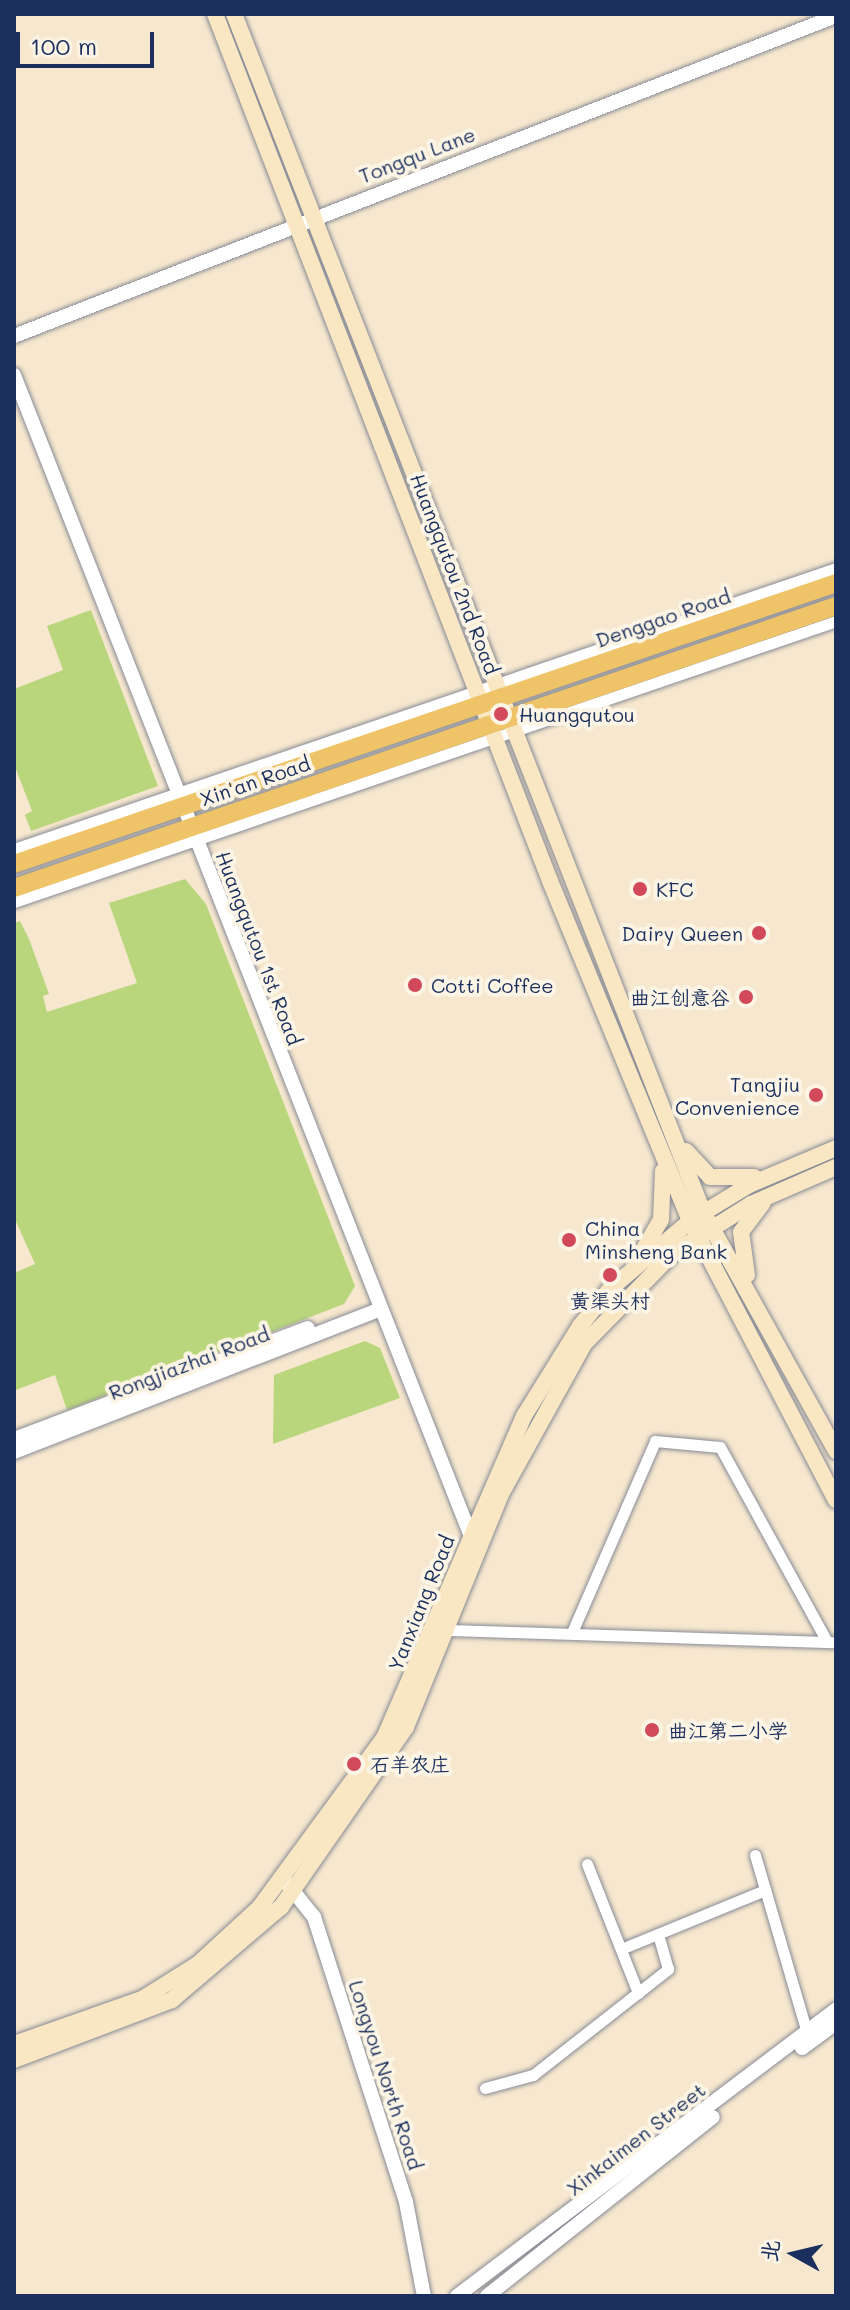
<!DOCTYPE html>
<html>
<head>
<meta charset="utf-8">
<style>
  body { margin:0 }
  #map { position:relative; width:850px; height:2310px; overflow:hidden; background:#f6e7ce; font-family:Mali,"LXGW WenKai TC",sans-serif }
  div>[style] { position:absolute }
  .green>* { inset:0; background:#b9d67c }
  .roads { filter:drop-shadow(0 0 2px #888b96) drop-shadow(0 0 2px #888b96) }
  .minor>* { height:11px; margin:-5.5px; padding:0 5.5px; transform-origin:5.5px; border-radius:5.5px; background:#fff }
  .tertiary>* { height:14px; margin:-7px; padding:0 7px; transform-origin:7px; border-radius:7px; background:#fff }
  .secondary>* { height:16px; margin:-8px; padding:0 8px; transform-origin:8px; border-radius:8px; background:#f9e7c3 }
  .primary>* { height:18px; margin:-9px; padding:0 9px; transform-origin:9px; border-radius:9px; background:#efc469 }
  .dots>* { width:22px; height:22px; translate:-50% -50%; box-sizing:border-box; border:4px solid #fcf5e5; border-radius:50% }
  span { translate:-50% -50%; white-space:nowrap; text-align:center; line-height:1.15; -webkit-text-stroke:8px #fcf5e5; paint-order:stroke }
  .street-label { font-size:20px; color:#1b2f5e }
  .poi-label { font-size:20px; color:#1b2f5e }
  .left { translate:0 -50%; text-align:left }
  .right { translate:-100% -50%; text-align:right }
  .frame { position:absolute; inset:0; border:16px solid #1b2f5e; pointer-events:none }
  .north { position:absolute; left:754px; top:2214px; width:80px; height:80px; -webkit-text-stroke:6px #fcf5e5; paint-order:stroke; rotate:278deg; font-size:22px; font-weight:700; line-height:32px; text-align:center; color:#1b2f5e }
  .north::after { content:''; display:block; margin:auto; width:28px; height:36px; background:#1b2f5e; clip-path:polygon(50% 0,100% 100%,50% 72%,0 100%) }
  .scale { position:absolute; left:16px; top:32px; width:138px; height:36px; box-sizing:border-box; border:4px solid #1b2f5e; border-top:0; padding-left:10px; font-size:24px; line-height:28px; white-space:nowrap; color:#1b2f5e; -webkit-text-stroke:6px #fcf5e5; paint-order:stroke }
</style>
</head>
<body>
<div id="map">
  <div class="green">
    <i style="clip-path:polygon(91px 610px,158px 786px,31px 831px,25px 815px,32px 811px,14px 764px,14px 689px,63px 670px,47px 626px)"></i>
    <i style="clip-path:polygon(185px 879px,206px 904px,355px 1286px,344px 1304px,67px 1410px,55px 1375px,16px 1390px,14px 1384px,14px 1273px,35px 1264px,14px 1217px,14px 923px,20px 921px,29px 939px,49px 994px,43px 996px,47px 1012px,137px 983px,109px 903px)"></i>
    <i style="clip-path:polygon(365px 1341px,380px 1348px,400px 1398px,273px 1444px,274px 1375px)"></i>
  </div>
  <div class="roads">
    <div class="minor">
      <i style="left:14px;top:849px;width:869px;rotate:-18.87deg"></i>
      <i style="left:14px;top:902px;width:869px;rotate:-18.87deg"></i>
      <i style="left:447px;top:1630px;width:389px;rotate:1.8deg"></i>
      <i style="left:573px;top:1630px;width:206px;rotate:-66.5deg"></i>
      <i style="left:655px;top:1441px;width:65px;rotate:5.3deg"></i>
      <i style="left:720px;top:1447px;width:222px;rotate:61.2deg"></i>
      <i style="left:755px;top:1855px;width:185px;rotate:73.7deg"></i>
      <i style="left:587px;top:1864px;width:139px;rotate:68.4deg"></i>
      <i style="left:621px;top:1949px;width:156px;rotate:-22.3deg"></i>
      <i style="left:485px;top:2088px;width:50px;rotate:-15.2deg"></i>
      <i style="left:533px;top:2075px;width:172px;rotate:-38.1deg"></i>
      <i style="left:668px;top:1969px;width:36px;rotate:-106deg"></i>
    </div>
    <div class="tertiary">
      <i style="left:14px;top:336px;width:882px;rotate:-21.27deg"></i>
      <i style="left:14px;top:375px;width:1245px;rotate:68.52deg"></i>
      <i style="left:14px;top:1439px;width:314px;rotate:-20.7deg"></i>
      <i style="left:14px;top:1452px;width:392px;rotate:-21.3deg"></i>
      <i style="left:286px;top:1882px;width:45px;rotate:51.3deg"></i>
      <i style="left:314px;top:1917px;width:299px;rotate:72.1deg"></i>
      <i style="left:406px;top:2202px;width:96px;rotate:79.2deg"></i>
      <i style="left:802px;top:2048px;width:42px;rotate:-36.3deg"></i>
      <i style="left:457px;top:2296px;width:475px;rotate:-37.1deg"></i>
      <i style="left:487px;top:2296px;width:288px;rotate:-38.4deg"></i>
    </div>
    <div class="secondary">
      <i style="left:215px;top:14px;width:929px;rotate:68.87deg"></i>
      <i style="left:550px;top:881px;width:368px;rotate:67.6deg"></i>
      <i style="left:690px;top:1221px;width:315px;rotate:62.4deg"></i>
      <i style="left:234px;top:14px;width:1287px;rotate:68.62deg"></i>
      <i style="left:703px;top:1212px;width:274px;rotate:60.9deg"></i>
      <i style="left:686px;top:1151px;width:35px;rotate:47deg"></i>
      <i style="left:710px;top:1177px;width:44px"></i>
      <i style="left:641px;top:1254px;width:39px;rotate:-60deg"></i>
      <i style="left:661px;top:1220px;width:49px;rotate:-87.7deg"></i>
      <i style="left:747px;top:1275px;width:43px;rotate:-97.9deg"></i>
      <i style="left:741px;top:1232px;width:36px;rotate:-53deg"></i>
      <i style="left:14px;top:2044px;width:136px;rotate:-19.4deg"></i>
      <i style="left:142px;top:1999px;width:66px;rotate:-32deg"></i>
      <i style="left:198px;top:1964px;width:83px;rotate:-42.6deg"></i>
      <i style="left:259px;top:1908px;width:211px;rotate:-53.7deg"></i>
      <i style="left:384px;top:1738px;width:351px;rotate:-66.5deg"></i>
      <i style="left:524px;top:1416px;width:106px;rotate:-58.1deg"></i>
      <i style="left:580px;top:1326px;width:46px;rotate:-51.1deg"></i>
      <i style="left:609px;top:1290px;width:106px;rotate:-40.4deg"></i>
      <i style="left:690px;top:1221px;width:69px;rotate:-31.4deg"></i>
      <i style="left:749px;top:1185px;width:95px;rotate:-23deg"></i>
      <i style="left:14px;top:2060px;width:169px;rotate:-20.8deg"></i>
      <i style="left:172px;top:2000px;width:143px;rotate:-40.5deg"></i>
      <i style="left:281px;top:1907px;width:219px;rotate:-55.2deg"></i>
      <i style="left:406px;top:1727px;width:252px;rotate:-67.8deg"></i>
      <i style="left:501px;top:1494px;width:171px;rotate:-61deg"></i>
      <i style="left:584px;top:1344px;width:127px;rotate:-45.6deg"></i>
      <i style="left:673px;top:1253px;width:92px;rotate:-32.1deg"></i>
      <i style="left:751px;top:1204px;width:93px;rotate:-23.5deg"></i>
    </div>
    <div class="primary">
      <i style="left:14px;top:864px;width:869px;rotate:-18.87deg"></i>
      <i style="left:14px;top:888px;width:869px;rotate:-18.94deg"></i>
    </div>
  </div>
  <div class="dots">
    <i style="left:501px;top:714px;background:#d1495b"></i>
    <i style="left:640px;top:889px;background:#d1495b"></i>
    <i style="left:759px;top:933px;background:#d1495b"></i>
    <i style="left:415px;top:985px;background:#d1495b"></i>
    <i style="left:746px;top:997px;background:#d1495b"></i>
    <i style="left:816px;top:1095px;background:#d1495b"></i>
    <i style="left:569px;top:1240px;background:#d1495b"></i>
    <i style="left:610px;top:1275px;background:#d1495b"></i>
    <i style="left:652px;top:1730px;background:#d1495b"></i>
    <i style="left:354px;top:1764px;background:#d1495b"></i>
  </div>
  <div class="street-label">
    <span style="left:417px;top:155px;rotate:-21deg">Tongqu Lane</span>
    <span style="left:455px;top:574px;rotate:69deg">Huangqutou 2nd Road</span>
    <span style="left:663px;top:618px;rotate:-19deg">Denggao Road</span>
    <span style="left:255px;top:781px;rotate:-19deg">Xin'an Road</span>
    <span style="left:259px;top:948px;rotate:69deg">Huangqutou 1st Road</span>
    <span style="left:189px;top:1363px;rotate:-21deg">Rongjiazhai Road</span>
    <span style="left:421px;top:1603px;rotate:-68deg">Yanxiang Road</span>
    <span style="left:386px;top:2075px;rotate:72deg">Longyou North Road</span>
    <span style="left:636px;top:2139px;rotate:-38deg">Xinkaimen Street</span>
  </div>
  <div class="poi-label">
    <span class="left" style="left:519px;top:714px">Huangqutou</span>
    <span class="left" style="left:656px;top:889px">KFC</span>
    <span class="right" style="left:743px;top:933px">Dairy Queen</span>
    <span class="left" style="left:431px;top:985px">Cotti Coffee</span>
    <span class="right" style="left:730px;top:997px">曲江创意谷</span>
    <span class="right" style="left:800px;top:1096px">Tangjiu<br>Convenience</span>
    <span class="left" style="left:585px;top:1240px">China<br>Minsheng Bank</span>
    <span style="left:610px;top:1300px">黄渠头村</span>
    <span class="left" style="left:668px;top:1730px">曲江第二小学</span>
    <span class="left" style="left:370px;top:1764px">石羊农庄</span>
  </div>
  <div class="frame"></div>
  <div class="north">北</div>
  <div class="scale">100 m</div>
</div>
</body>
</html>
